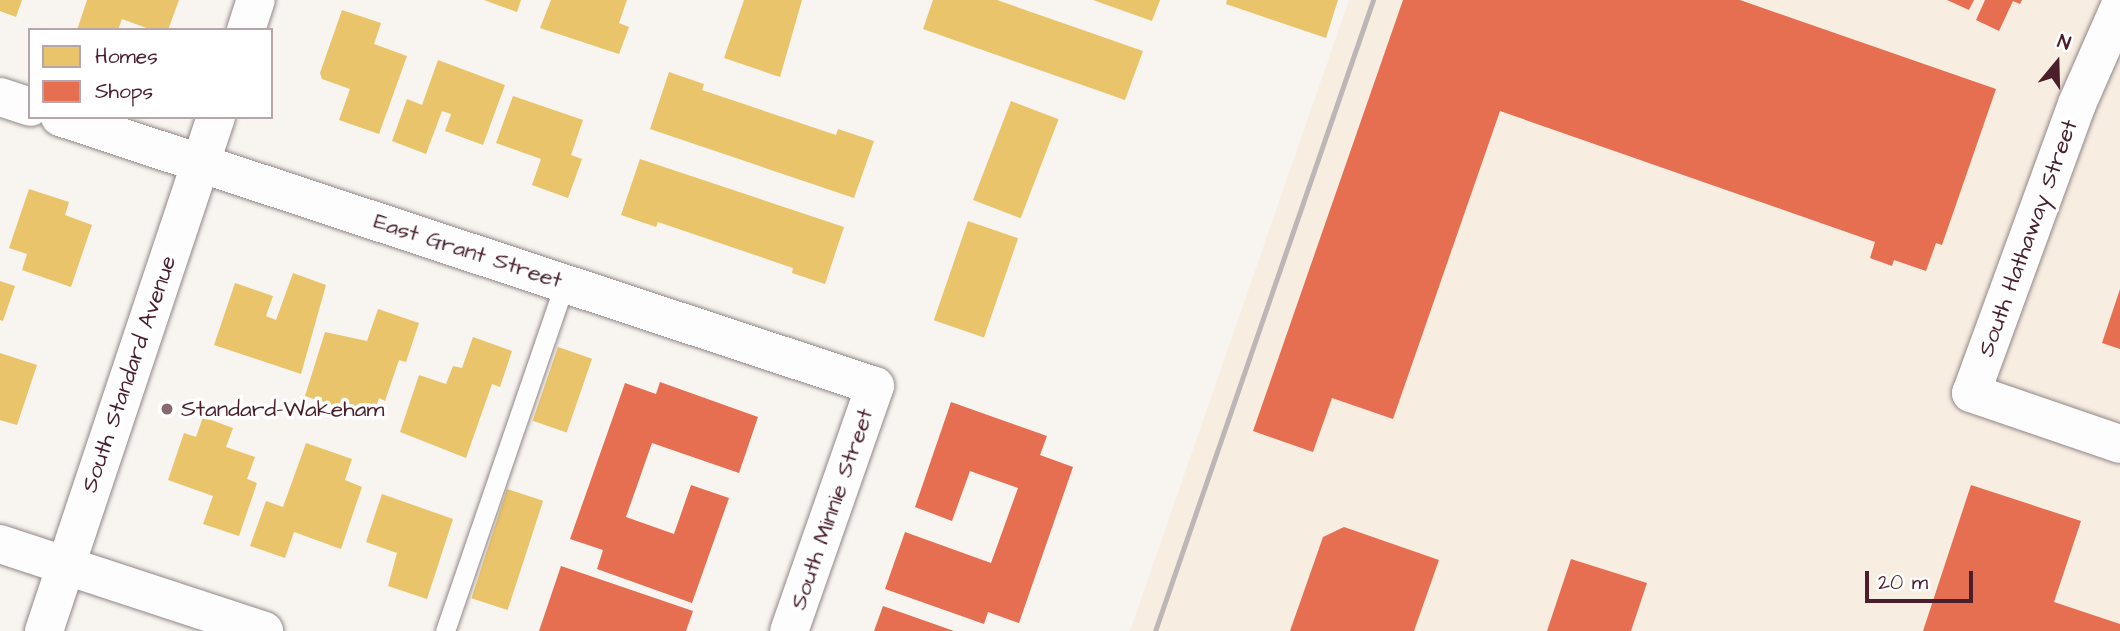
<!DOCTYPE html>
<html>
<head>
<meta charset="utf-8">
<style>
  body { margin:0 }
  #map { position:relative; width:2120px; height:631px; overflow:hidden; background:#f8f4f0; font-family:"Architects Daughter",sans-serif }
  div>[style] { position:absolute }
  .built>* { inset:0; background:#f8ede1 }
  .homes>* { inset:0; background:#e9c46a; transform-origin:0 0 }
  .shops>* { inset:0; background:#e76f51 }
  .roads { filter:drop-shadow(0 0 2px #918787) drop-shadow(0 0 2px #918787) }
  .lane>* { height:19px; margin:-9.5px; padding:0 9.5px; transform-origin:9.5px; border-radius:9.5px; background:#fefdfd }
  .street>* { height:38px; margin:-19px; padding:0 19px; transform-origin:19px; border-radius:19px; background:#fefdfd }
  .secondary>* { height:38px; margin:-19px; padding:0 19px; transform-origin:19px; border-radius:19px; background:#fefdfd }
  .rail>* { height:5px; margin:-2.5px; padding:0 2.5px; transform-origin:2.5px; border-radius:2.5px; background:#bcb6b7 }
  .dots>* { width:19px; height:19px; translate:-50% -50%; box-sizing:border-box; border:4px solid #fff; border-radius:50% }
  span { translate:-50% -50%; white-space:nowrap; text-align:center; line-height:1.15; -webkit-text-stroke:7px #fff; paint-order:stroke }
  .street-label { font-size:23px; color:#4a1f2b }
  .poi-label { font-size:23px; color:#4a1f2b }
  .left { translate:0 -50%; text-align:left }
  .legend { position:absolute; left:28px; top:28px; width:245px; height:91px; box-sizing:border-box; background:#fff; border:2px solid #b7a5aa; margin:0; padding:9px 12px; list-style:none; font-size:21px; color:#4a1f2b }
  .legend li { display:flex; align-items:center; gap:14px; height:35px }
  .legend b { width:35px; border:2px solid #b7a5aa }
  .north { position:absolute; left:2022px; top:28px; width:70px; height:70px; -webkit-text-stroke:5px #fff; paint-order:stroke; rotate:19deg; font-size:19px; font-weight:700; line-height:28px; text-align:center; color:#4a1f2b }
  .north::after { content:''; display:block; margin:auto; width:24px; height:32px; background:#4a1f2b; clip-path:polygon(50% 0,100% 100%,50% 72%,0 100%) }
  .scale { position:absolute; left:1865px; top:571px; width:108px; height:32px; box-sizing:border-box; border:4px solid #4a1f2b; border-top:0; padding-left:9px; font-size:21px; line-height:24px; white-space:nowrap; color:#4a1f2b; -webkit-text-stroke:5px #fff; paint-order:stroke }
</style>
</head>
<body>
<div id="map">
  <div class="built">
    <i style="clip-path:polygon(1349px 0,2120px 0,2120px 631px,1130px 631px)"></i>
  </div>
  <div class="homes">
    <i style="clip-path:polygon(0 0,22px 0,16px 17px,0 11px)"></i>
    <i style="clip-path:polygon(87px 0,179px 0,168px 30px,152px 30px,122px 19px,118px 30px,77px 30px)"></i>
    <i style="clip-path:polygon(484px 0,521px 0,517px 12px)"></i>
    <i style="clip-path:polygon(551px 0,627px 0,619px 23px,629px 27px,619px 54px,540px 28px)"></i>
    <i style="clip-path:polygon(744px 0,802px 0,780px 77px,724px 58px)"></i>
    <i style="clip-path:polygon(933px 0,997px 0,1143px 51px,1125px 100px,923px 29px)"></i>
    <i style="clip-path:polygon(1093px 0,1160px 0,1152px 21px)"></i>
    <i style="clip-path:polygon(1227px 0,1338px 0,1326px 38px,1226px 4px)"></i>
    <i style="clip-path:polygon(342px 10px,381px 23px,374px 44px,407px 56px,379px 134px,339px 120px,350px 89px,322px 79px,320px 73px)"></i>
    <i style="clip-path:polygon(438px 60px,505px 85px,483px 145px,445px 131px,451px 114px,442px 111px,426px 154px,392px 141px,407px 99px,422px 105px)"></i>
    <i style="clip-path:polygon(669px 72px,704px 84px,702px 90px,836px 135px,838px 129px,874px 141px,854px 198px,650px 129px)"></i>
    <i style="clip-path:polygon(513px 96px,583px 120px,571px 155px,582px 159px,568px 198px,532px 185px,541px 159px,496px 143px)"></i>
    <i style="left:1011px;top:101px;width:51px;height:106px;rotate:21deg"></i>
    <i style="clip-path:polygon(640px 159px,844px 227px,825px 284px,792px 273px,793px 268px,658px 222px,656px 227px,621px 215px)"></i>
    <i style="clip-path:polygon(29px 189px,69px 202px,65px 215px,92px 225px,71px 287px,22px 270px,27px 254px,9px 248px)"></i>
    <i style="left:968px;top:221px;width:53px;height:105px;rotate:19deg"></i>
    <i style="clip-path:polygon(293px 273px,326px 285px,301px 374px,214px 345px,235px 283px,273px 296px,266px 316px,276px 320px)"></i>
    <i style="clip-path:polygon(0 281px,15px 286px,3px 321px,0 320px)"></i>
    <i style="clip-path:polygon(378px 309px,419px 323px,406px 362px,399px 360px,385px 401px,379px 398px,372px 419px,305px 396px,325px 332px,367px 341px)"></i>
    <i style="clip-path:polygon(473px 337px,512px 351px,500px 387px,492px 384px,466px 458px,400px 432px,419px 375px,446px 384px,453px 366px,462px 368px)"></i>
    <i style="left:558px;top:347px;width:36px;height:78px;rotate:19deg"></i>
    <i style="clip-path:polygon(0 353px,37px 365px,17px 425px,0 420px)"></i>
    <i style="clip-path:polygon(203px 417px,233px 428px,226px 447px,255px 457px,247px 479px,257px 483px,239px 536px,203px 524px,213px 496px,168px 480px,184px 433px,196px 437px)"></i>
    <i style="clip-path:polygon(306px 443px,352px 459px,345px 480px,362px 487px,341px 549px,294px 532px,285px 558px,250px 546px,266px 501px,283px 507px)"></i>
    <i style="left:507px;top:489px;width:38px;height:115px;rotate:18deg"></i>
    <i style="clip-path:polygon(382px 494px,453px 519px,427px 599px,388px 586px,397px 553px,366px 542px)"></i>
  </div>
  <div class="shops">
    <i style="clip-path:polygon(1403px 0,1740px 0,1996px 89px,1942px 245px,1936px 243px,1926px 271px,1894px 260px,1892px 266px,1870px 258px,1875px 242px,1500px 111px,1393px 419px,1332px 398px,1313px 452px,1253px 431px)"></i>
    <i style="clip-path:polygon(1947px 0,1974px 0,1969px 10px)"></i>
    <i style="clip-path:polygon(1985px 0,2022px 0,2020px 4px,2013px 1px,1999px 31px,1976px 20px)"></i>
    <i style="clip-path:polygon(2120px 289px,2120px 349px,2102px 343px)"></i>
    <i style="clip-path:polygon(660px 382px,758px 417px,739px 473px,652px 443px,626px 517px,674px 534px,691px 485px,729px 498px,692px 603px,597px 569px,603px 550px,570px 539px,625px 383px,656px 394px)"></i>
    <i style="clip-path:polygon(951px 402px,1047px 436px,1040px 455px,1073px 467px,1019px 623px,988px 612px,984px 624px,885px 589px,905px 532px,991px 563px,1018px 488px,970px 471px,952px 521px,915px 507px)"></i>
    <i style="clip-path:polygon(1971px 485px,2081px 521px,2054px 602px,2120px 624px,2120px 631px,1923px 631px)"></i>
    <i style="clip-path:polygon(1344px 527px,1439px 560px,1414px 631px,1290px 631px,1323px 537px)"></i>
    <i style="clip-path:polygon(1571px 559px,1647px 583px,1631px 631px,1547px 631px)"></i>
    <i style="clip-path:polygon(561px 566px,693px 611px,686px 631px,539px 631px)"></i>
    <i style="clip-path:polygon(883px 606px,954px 631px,874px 631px)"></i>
  </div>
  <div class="roads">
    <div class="lane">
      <i style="left:445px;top:631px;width:368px;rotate:-71deg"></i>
    </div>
    <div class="street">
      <i style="left:2120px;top:6px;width:107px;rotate:113.7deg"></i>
      <i style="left:2077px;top:104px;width:308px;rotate:110.1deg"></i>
      <i style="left:1971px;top:393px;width:157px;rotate:18.9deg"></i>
      <i style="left:0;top:97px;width:32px;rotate:18deg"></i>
      <i style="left:60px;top:117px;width:858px;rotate:18.27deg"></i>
      <i style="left:875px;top:386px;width:260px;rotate:109.3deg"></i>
      <i style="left:0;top:544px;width:278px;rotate:18.2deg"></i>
    </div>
    <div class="secondary">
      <i style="left:246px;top:30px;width:32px;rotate:-72deg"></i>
      <i style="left:44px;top:631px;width:542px;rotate:-71.5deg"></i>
    </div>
  </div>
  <div class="rail">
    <i style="left:1155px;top:631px;width:668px;rotate:-70.94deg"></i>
  </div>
  <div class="dots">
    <i style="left:167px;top:409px;background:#876a70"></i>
  </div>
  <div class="street-label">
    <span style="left:2028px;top:238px;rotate:-70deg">South Hathaway Street</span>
    <span style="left:468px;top:251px;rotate:18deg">East Grant Street</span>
    <span style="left:129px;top:374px;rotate:-71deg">South Standard Avenue</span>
    <span style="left:832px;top:509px;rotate:-71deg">South Minnie Street</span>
  </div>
  <div class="poi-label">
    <span class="left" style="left:181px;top:409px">Standard-Wakeham</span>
  </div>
  <ul class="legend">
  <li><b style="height:19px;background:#e9c46a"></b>Homes</li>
  <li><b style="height:19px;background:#e76f51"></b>Shops</li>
  </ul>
  <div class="north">N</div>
  <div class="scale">20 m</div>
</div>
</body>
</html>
